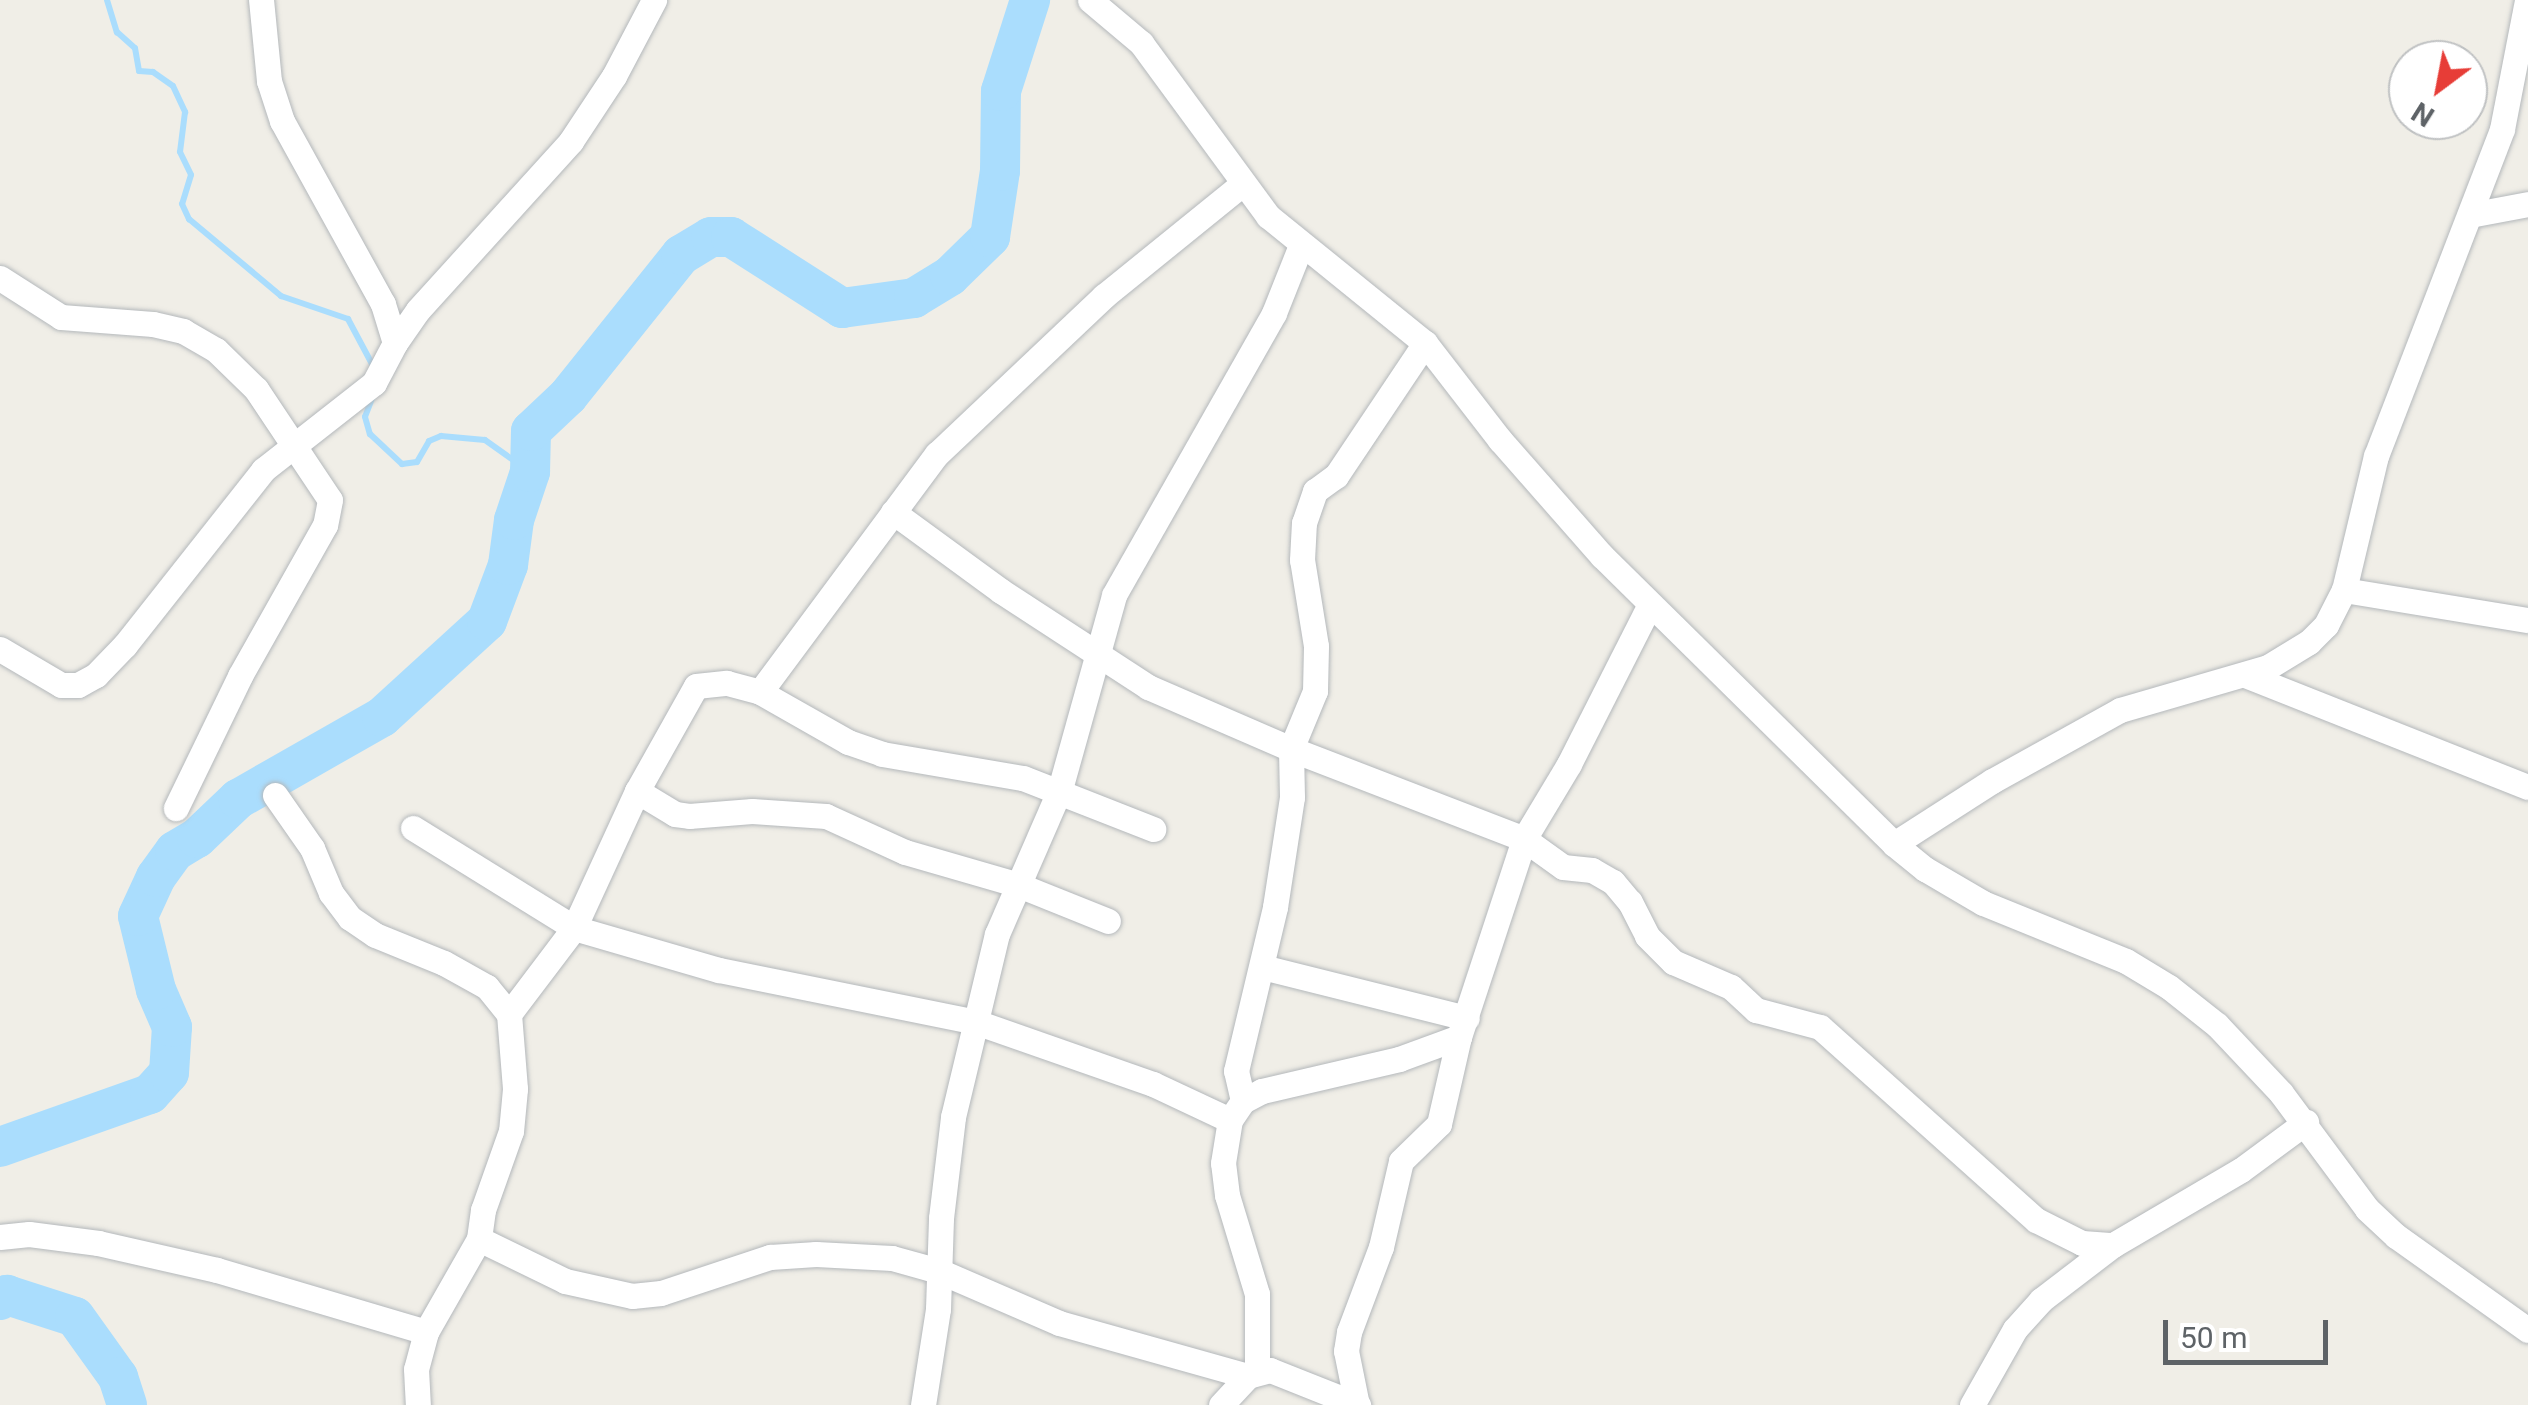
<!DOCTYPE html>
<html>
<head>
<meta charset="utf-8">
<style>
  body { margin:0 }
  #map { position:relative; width:2528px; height:1405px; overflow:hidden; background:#f0eee7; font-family:Roboto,sans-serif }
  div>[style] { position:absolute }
  .stream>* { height:6px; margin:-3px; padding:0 3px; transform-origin:3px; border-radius:3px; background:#aaddfd }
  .river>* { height:40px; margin:-20px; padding:0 20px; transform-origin:20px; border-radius:20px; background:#aaddfd }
  .roads { filter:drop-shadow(0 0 2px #b4b8bb) drop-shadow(0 0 2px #b4b8bb) }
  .minor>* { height:25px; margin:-12.5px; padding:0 12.5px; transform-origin:12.5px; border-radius:12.5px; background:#fff }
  span { translate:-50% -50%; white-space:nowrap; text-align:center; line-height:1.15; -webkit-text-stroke:10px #fff; paint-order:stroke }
  .north { position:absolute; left:2388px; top:40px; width:100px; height:100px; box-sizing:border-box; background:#fff; border:2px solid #bfc1c2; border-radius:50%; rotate:212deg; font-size:28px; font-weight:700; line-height:40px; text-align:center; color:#5e6367 }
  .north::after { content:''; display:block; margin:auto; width:35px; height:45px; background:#e73d37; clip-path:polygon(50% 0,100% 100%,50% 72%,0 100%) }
  .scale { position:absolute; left:2163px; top:1320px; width:165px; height:45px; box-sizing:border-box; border:5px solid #5e6367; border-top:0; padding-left:12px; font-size:30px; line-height:35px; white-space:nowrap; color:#5e6367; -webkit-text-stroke:8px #fff; paint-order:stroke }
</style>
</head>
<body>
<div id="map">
  <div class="stream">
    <i style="left:107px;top:0;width:34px;rotate:73deg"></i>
    <i style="left:117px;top:32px;width:24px;rotate:42deg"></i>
    <i style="left:135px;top:48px;width:23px;rotate:80deg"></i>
    <i style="left:139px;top:71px;width:14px;rotate:4deg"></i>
    <i style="left:153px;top:72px;width:24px;rotate:35deg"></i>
    <i style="left:173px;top:86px;width:29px;rotate:65deg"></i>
    <i style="left:185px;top:112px;width:40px;rotate:97.1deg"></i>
    <i style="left:180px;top:152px;width:25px;rotate:64deg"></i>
    <i style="left:191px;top:175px;width:30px;rotate:107deg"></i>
    <i style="left:182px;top:204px;width:17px;rotate:65deg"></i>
    <i style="left:189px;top:219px;width:120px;rotate:39.9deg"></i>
    <i style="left:281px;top:296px;width:71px;rotate:18.9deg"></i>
    <i style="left:348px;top:319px;width:51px;rotate:61.9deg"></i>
    <i style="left:373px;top:396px;width:22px;rotate:111deg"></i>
    <i style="left:365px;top:417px;width:18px;rotate:74deg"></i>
    <i style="left:370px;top:434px;width:44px;rotate:43.2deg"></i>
    <i style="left:402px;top:464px;width:15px;rotate:-8deg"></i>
    <i style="left:417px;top:462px;width:24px;rotate:-60deg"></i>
    <i style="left:429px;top:441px;width:13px;rotate:-23deg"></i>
    <i style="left:441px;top:436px;width:44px;rotate:5.2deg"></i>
    <i style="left:485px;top:440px;width:55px;rotate:35.4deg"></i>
  </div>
  <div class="river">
    <i style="left:0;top:1147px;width:159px;rotate:-19.5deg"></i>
    <i style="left:150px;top:1094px;width:28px;rotate:-48deg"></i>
    <i style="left:169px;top:1073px;width:46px;rotate:-86.3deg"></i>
    <i style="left:172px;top:1027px;width:40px;rotate:-113.4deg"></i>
    <i style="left:156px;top:990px;width:76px;rotate:-103.7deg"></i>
    <i style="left:138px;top:916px;width:43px;rotate:-65.2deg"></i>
    <i style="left:156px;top:877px;width:32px;rotate:-54deg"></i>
    <i style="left:175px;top:851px;width:26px;rotate:-31deg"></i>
    <i style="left:197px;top:838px;width:57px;rotate:-43.6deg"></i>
    <i style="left:238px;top:799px;width:166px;rotate:-29.7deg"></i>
    <i style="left:382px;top:717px;width:142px;rotate:-42.4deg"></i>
    <i style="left:487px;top:621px;width:60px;rotate:-69.4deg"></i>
    <i style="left:508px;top:565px;width:45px;rotate:-82.4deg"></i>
    <i style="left:514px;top:520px;width:51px;rotate:-71.6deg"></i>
    <i style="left:530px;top:472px;width:41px;rotate:-88.6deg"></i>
    <i style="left:531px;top:431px;width:51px;rotate:-43.4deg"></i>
    <i style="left:568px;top:396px;width:181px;rotate:-51.3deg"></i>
    <i style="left:681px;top:255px;width:35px;rotate:-31deg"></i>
    <i style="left:711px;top:237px;width:20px"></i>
    <i style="left:731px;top:237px;width:132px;rotate:32.6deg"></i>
    <i style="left:842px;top:308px;width:73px;rotate:-7.9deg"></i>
    <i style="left:914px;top:298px;width:42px;rotate:-31.4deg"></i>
    <i style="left:950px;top:276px;width:56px;rotate:-44.3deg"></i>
    <i style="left:990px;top:237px;width:67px;rotate:-81.4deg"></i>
    <i style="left:1000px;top:171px;width:80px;rotate:-89.3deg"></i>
    <i style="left:1001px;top:91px;width:96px;rotate:-72.3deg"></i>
    <i style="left:0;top:1300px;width:9px;rotate:-36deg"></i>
    <i style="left:7px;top:1295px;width:71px;rotate:17.9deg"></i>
    <i style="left:75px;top:1317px;width:74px;rotate:54.4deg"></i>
    <i style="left:118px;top:1377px;width:29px;rotate:72deg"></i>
  </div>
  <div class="roads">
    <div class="minor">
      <i style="left:1090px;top:0;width:67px;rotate:40.1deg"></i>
      <i style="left:1141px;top:43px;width:215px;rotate:53.7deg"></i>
      <i style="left:1268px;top:216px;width:202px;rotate:39deg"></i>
      <i style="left:1425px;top:343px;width:123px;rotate:52.3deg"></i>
      <i style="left:1500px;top:440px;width:154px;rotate:48.7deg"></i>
      <i style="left:1602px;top:556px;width:410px;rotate:44.6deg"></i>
      <i style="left:1894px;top:844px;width:40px;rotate:39deg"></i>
      <i style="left:1925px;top:869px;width:67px;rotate:30.4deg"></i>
      <i style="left:1983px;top:903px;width:154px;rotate:22.1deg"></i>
      <i style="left:2126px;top:961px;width:50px;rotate:31.2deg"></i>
      <i style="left:2169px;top:987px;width:61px;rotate:38.4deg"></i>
      <i style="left:2217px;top:1025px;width:93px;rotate:46.7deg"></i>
      <i style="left:2281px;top:1093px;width:144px;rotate:53.4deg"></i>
      <i style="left:2367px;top:1209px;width:40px;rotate:43deg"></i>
      <i style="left:2396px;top:1236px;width:162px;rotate:35.5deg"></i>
      <i style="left:2470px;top:215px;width:59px;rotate:-10.7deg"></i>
      <i style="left:0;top:278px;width:72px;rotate:32.6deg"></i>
      <i style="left:61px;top:317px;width:92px;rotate:4.4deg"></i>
      <i style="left:153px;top:324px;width:31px;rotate:13deg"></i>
      <i style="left:183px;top:331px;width:38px;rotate:30deg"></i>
      <i style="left:216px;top:350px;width:56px;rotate:44.3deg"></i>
      <i style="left:256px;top:389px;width:133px;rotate:56.3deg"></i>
      <i style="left:330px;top:500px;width:25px;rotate:101deg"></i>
      <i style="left:325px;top:525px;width:173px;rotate:119.4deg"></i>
      <i style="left:240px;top:676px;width:147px;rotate:115.9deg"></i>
      <i style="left:395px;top:343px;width:40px;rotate:-55.1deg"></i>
      <i style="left:418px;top:310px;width:228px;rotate:-47.8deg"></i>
      <i style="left:571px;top:141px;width:78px;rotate:-56.5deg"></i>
      <i style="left:614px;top:76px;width:86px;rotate:-62.2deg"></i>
      <i style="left:893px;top:512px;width:134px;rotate:36.2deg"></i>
      <i style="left:1001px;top:591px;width:176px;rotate:33.1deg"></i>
      <i style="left:1148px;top:687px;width:156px;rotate:23.4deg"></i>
      <i style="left:1291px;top:749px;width:250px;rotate:21.1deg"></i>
      <i style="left:1524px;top:839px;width:48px;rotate:35.7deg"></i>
      <i style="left:1563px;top:867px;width:29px;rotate:6deg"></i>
      <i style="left:1592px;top:870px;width:24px;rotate:30deg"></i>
      <i style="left:1613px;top:882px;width:26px;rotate:50deg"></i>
      <i style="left:1630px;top:902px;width:38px;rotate:63deg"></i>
      <i style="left:1647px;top:936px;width:37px;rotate:45deg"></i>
      <i style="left:1673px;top:962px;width:63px;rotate:23.3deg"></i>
      <i style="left:1731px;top:987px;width:34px;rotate:43deg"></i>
      <i style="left:1756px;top:1010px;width:66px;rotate:14.9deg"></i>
      <i style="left:1820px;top:1027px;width:290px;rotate:41.8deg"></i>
      <i style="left:2036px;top:1220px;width:51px;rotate:26.6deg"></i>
      <i style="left:2082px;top:1243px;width:31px;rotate:4deg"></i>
      <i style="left:2344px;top:590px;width:186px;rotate:9.3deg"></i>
      <i style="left:0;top:649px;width:71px;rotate:30.5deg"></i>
      <i style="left:61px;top:685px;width:17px"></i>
      <i style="left:78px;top:685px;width:21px;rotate:-29deg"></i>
      <i style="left:96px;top:675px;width:42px;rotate:-46deg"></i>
      <i style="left:125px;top:645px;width:223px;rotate:-51.7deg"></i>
      <i style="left:263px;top:470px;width:141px;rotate:-38.1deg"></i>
      <i style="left:374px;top:383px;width:45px;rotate:-62.3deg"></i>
      <i style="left:395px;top:343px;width:41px;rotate:-107.1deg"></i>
      <i style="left:383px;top:304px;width:209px;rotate:-118.9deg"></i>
      <i style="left:282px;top:121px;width:42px;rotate:-108deg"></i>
      <i style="left:269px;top:81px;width:81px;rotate:-95.6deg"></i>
      <i style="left:2245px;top:675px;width:304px;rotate:21.6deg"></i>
      <i style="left:760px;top:692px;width:297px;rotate:-53.4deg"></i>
      <i style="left:937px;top:454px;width:230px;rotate:-43.4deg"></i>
      <i style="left:1104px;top:296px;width:176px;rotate:-39deg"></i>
      <i style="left:637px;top:791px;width:44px;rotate:31.2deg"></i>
      <i style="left:675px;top:814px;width:14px;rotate:8deg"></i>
      <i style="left:689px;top:816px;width:63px;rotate:-4.5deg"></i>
      <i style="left:752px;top:811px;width:74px;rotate:3.9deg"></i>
      <i style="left:826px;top:816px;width:87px;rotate:24.5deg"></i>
      <i style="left:905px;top:852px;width:116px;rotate:16.1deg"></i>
      <i style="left:1016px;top:884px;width:99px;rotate:21.9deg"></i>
      <i style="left:275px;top:795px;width:65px;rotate:55.1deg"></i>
      <i style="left:312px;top:848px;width:49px;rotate:67.1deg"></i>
      <i style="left:331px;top:893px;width:31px;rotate:53deg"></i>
      <i style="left:350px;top:918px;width:30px;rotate:34deg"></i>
      <i style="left:375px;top:935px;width:74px;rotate:22.1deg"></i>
      <i style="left:444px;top:963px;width:49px;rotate:29.2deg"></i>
      <i style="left:487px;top:987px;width:35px;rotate:51deg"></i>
      <i style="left:509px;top:1014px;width:75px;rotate:85.4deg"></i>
      <i style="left:515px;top:1089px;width:42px;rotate:95.4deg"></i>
      <i style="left:511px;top:1131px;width:84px;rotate:109.5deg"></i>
      <i style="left:483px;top:1210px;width:29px;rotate:98deg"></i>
      <i style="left:479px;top:1239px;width:107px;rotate:119.7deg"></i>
      <i style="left:426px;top:1332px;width:38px;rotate:105deg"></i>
      <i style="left:416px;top:1369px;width:36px;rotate:87deg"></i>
      <i style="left:413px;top:828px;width:190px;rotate:31.8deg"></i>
      <i style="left:574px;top:928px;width:151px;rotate:16.2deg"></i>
      <i style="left:719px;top:970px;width:259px;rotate:11.4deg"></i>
      <i style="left:973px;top:1021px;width:191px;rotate:19.3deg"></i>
      <i style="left:1153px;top:1084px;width:85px;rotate:25.1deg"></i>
      <i style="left:1894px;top:844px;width:117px;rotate:-32.7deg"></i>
      <i style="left:1992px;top:781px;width:146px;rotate:-29deg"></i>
      <i style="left:2120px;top:710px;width:154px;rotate:-16.2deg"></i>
      <i style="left:2268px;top:667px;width:48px;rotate:-31.4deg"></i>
      <i style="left:2309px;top:642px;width:24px;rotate:-45deg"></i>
      <i style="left:2326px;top:625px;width:39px;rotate:-63deg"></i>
      <i style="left:2344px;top:590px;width:138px;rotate:-76.6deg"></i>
      <i style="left:2376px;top:456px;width:350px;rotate:-68.9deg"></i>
      <i style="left:2502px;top:129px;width:131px;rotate:-79deg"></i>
      <i style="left:1262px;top:967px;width:211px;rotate:14deg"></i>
      <i style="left:509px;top:1014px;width:108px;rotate:-52.9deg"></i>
      <i style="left:574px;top:928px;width:151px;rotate:-65.3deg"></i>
      <i style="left:637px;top:791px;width:120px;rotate:-60.7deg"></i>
      <i style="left:696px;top:686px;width:31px;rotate:-6deg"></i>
      <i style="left:727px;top:683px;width:34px;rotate:15deg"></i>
      <i style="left:760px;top:692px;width:101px;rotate:29.6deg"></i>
      <i style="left:848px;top:742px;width:36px;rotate:19deg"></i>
      <i style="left:882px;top:754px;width:143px;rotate:9.7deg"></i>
      <i style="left:1023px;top:778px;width:140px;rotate:21.4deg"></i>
      <i style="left:1243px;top:1101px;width:31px;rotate:-103deg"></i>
      <i style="left:1236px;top:1071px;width:169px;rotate:-76.6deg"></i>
      <i style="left:1275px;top:907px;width:111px;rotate:-81.2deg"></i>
      <i style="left:1292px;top:797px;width:48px;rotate:-91.2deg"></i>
      <i style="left:1291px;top:749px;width:63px;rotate:-67.5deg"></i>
      <i style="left:1315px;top:691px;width:45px;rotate:-88.7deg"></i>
      <i style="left:1316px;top:646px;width:87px;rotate:-99.2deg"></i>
      <i style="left:1302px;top:560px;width:37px;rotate:-87deg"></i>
      <i style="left:1304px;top:523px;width:34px;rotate:-71deg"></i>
      <i style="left:1315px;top:491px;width:26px;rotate:-36deg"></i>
      <i style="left:1336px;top:476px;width:160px;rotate:-56.2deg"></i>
      <i style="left:0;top:1237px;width:29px;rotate:-6deg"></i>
      <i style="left:29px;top:1234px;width:70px;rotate:7.4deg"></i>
      <i style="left:98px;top:1243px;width:122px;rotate:12.8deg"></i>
      <i style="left:217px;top:1270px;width:218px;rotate:16.5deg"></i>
      <i style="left:479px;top:1239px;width:96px;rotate:26deg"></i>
      <i style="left:565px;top:1281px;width:69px;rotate:12.6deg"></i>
      <i style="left:632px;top:1296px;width:29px;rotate:-6deg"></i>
      <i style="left:661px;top:1293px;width:115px;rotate:-18.3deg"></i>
      <i style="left:770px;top:1257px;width:46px;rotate:-3.7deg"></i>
      <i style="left:816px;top:1254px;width:76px;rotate:3deg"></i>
      <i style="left:892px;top:1258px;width:49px;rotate:15.5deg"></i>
      <i style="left:939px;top:1271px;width:131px;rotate:23.4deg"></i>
      <i style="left:1059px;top:1323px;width:196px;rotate:15.7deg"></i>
      <i style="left:1257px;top:1370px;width:76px;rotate:-90deg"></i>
      <i style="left:1257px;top:1294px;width:103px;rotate:-106.9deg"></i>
      <i style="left:1227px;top:1195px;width:32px;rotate:-97deg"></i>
      <i style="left:1223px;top:1163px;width:44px;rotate:-80.8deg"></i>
      <i style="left:1230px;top:1120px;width:23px;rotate:-56deg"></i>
      <i style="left:1243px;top:1101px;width:21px;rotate:-28deg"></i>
      <i style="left:1262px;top:1091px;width:141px;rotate:-13.1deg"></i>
      <i style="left:1399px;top:1059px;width:64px;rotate:-20.1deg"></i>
      <i style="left:1459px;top:1037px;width:208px;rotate:-71.8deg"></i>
      <i style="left:1524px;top:839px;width:87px;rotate:-59deg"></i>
      <i style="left:1569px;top:764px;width:179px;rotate:-63.1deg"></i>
      <i style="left:923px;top:1405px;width:97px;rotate:-81.1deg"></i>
      <i style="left:938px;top:1309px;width:91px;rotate:-88.1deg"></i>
      <i style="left:941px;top:1218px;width:102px;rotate:-83.2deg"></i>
      <i style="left:953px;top:1117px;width:188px;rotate:-76.5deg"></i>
      <i style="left:997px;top:934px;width:158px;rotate:-66.5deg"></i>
      <i style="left:1060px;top:789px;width:201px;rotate:-74.4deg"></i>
      <i style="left:1114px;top:595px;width:324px;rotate:-60.4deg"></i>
      <i style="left:1274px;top:313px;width:73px;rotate:-68.3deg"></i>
      <i style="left:1221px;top:1405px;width:40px;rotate:-47deg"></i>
      <i style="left:1248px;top:1376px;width:23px;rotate:-15deg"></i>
      <i style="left:1270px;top:1370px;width:95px;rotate:21.7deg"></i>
      <i style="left:1357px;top:1405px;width:55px;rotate:-101.5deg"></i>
      <i style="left:1346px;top:1351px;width:19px;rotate:-81deg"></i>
      <i style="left:1349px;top:1332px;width:91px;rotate:-69.4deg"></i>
      <i style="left:1381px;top:1247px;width:88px;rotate:-76.9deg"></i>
      <i style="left:1401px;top:1161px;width:53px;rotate:-44.2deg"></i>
      <i style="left:1439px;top:1124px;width:89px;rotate:-77.1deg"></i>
      <i style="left:1972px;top:1405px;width:87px;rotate:-60.5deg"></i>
      <i style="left:2015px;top:1329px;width:39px;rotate:-48deg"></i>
      <i style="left:2041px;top:1300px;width:91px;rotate:-37.4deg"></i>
      <i style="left:2113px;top:1245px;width:148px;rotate:-30.4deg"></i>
      <i style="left:2241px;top:1170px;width:81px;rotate:-36.4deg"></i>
    </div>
  </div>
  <div class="north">N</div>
  <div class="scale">50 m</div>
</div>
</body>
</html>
